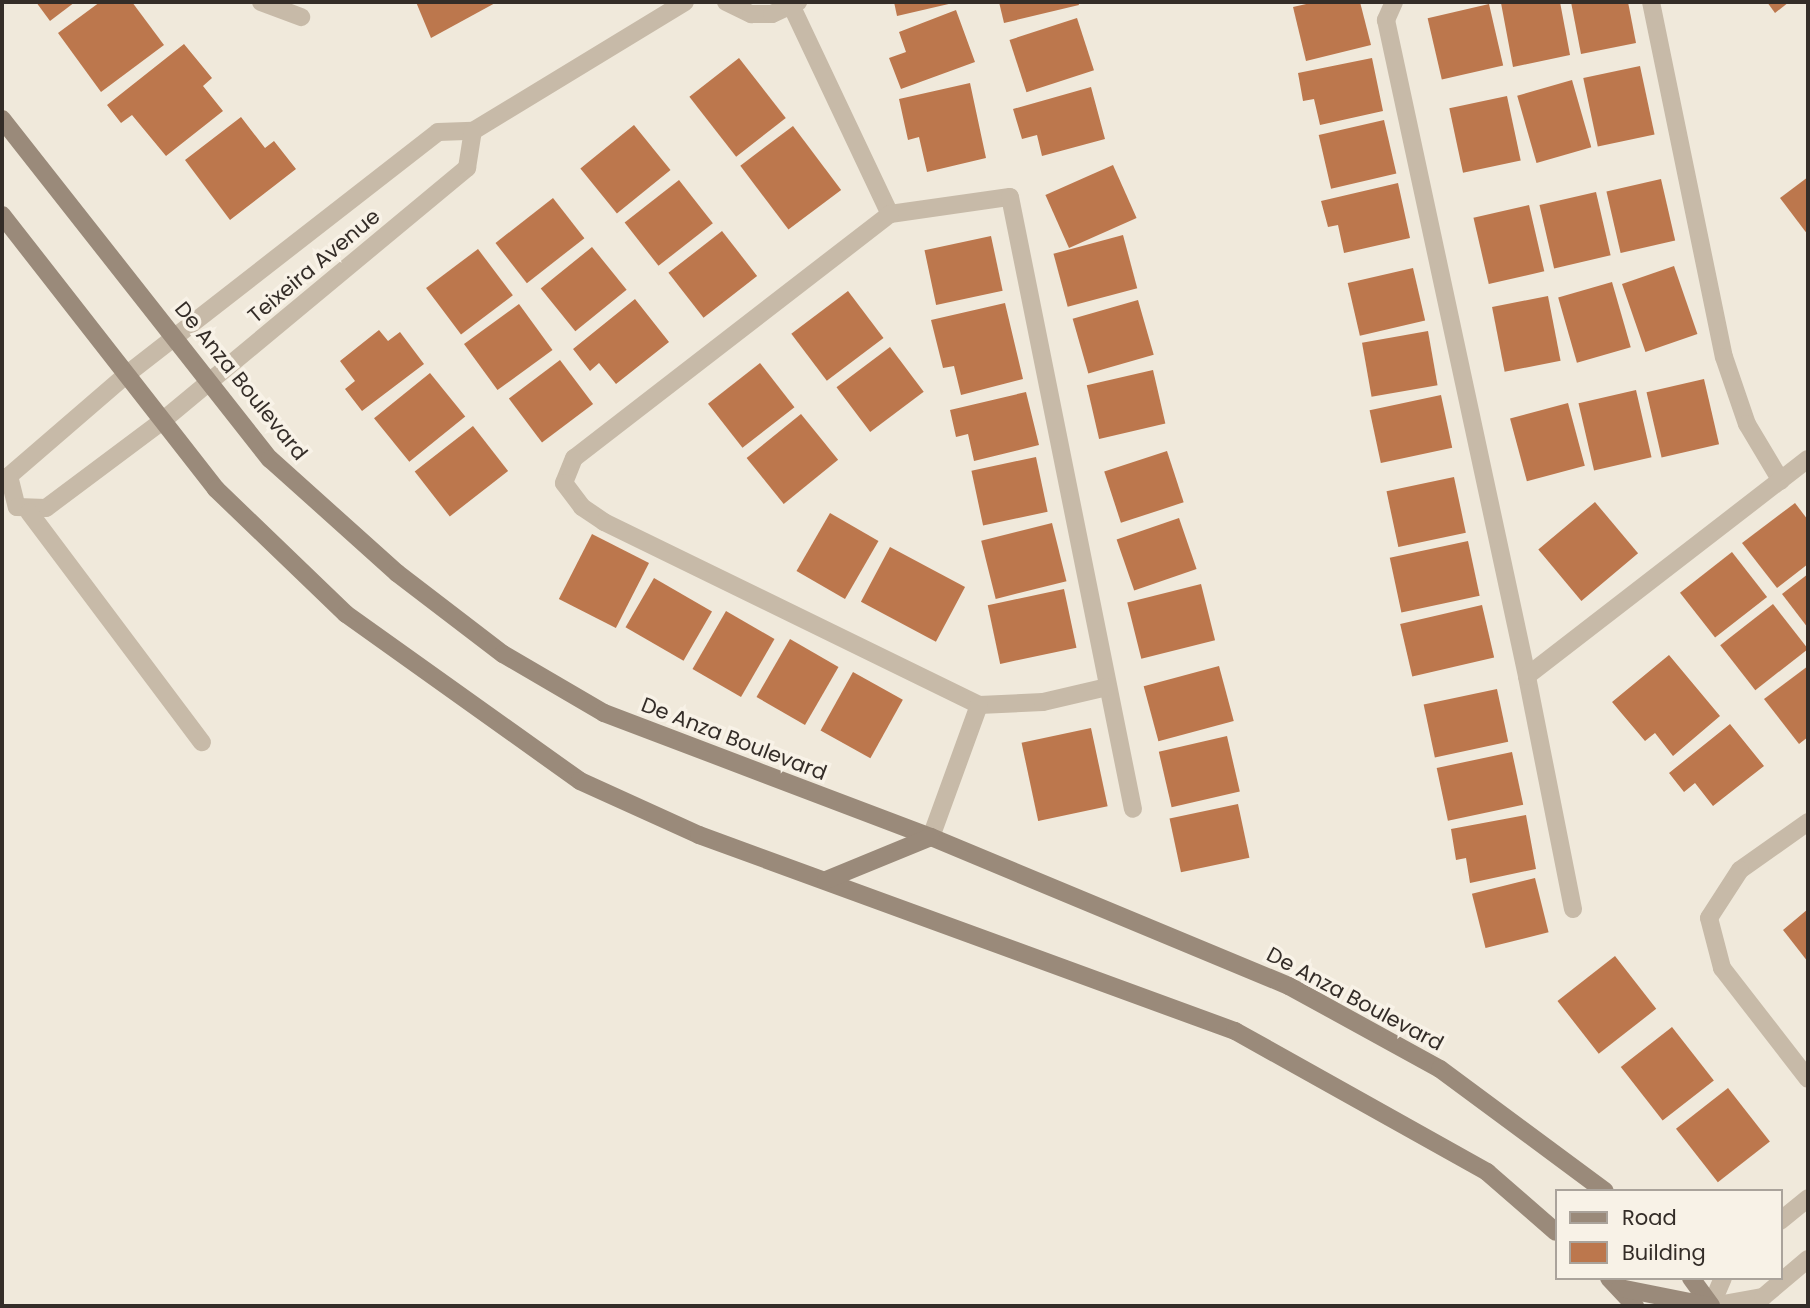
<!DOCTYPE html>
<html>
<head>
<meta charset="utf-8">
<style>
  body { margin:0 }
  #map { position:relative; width:1810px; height:1308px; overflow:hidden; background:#f0e9db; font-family:Poppins,sans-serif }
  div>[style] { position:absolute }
  .building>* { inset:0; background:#bc774d; transform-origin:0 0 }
  .lane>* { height:18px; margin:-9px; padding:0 9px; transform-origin:9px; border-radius:9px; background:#c7baa8 }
  .street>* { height:18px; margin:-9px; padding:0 9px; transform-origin:9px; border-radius:9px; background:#c7baa8 }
  .secondary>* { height:18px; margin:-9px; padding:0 9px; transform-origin:9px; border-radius:9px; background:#9a8a7a }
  span { translate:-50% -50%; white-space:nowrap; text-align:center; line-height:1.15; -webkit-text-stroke:7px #f8f2e7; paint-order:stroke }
  .street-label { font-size:21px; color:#342d28 }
  .frame { position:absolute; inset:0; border:4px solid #342d28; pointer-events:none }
  .legend { position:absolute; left:1555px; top:1189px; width:228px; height:91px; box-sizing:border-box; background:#f8f2e7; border:2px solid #aaa39b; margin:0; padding:9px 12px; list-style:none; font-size:21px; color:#342d28 }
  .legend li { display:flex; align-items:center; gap:14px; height:35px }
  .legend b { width:35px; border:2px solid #aaa39b }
</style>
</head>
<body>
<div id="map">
  <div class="building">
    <i style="clip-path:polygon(36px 2px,75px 2px,50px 21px)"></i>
    <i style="clip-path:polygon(100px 2px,132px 2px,164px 45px,101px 92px,58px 33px)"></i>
    <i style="clip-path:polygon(416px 2px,497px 2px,431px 38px)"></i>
    <i style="clip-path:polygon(894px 2px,953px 2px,953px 3px,897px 16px)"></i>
    <i style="clip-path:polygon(999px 2px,1078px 2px,1079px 5px,1004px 23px)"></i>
    <i style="clip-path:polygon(1315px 2px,1360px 2px,1371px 45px,1306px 61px,1293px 7px)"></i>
    <i style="clip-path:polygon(1560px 2px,1570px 55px,1513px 67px,1501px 3px)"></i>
    <i style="clip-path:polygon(1571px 2px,1628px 2px,1636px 43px,1581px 54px)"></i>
    <i style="clip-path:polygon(1767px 2px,1789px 2px,1775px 13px)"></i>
    <i style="left:1489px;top:4px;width:63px;height:63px;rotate:77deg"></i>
    <i style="clip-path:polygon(956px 10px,975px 62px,901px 89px,889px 58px,906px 52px,899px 32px)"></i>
    <i style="left:1077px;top:18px;width:55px;height:71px;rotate:72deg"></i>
    <i style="clip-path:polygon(184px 44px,212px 78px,203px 86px,223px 111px,166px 156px,132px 115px,121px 123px,107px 105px)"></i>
    <i style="left:739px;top:58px;width:76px;height:63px;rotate:52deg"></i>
    <i style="clip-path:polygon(1372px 58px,1383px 111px,1320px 125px,1314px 99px,1303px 101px,1298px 73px)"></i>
    <i style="left:1640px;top:66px;width:70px;height:58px;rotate:78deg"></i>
    <i style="left:1572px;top:80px;width:70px;height:57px;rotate:74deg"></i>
    <i style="clip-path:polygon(970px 83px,986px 158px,927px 172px,919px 137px,908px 140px,899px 99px)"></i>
    <i style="clip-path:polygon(1091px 87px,1105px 139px,1042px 156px,1037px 135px,1022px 139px,1013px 109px)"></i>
    <i style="left:1507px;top:96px;width:66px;height:59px;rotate:78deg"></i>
    <i style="clip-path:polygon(241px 117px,265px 148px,274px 141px,296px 169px,230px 220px,185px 160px)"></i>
    <i style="left:1384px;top:120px;width:55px;height:67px;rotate:77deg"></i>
    <i style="left:634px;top:125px;width:58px;height:69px;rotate:51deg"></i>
    <i style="left:793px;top:126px;width:80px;height:66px;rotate:53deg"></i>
    <i style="left:1113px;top:165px;width:58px;height:74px;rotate:66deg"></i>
    <i style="clip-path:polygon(1808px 177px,1808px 235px,1780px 198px)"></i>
    <i style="left:1661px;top:179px;width:63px;height:56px;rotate:77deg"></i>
    <i style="left:679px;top:180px;width:55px;height:69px;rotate:52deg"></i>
    <i style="clip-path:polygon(1398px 183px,1410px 238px,1344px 253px,1338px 225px,1328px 227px,1321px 201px)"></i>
    <i style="left:1596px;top:192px;width:65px;height:58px;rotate:77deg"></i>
    <i style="left:553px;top:198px;width:51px;height:73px;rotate:52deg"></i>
    <i style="left:1529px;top:205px;width:68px;height:57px;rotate:77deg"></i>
    <i style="left:722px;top:231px;width:57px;height:68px;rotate:52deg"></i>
    <i style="left:1123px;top:235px;width:55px;height:72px;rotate:75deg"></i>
    <i style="left:991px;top:236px;width:56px;height:68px;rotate:78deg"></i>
    <i style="left:592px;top:247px;width:55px;height:66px;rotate:51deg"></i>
    <i style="left:478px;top:249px;width:58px;height:65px;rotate:53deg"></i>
    <i style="left:1674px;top:266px;width:72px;height:55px;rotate:71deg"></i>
    <i style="left:1413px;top:268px;width:54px;height:67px;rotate:77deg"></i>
    <i style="left:1612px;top:282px;width:68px;height:56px;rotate:74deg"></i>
    <i style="left:848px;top:291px;width:59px;height:71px;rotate:53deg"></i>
    <i style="left:1548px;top:296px;width:66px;height:57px;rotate:79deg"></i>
    <i style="clip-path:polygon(635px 299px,669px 342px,616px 384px,599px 363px,590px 371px,573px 349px)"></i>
    <i style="left:1138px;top:300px;width:57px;height:68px;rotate:74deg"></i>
    <i style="clip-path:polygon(1005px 303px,1023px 379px,961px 395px,954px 366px,943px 368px,931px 320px)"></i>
    <i style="left:519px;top:304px;width:57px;height:68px;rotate:54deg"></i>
    <i style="clip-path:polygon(379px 330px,388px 341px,400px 332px,424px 364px,362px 411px,345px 389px,355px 381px,340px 361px)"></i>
    <i style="left:1428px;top:331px;width:55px;height:67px;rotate:80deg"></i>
    <i style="left:890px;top:347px;width:56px;height:67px;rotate:53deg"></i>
    <i style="left:560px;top:360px;width:55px;height:64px;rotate:53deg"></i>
    <i style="left:760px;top:363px;width:56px;height:66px;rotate:52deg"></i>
    <i style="left:1153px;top:370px;width:55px;height:68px;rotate:77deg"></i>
    <i style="left:430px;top:373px;width:56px;height:72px;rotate:51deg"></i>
    <i style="left:1704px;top:379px;width:67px;height:59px;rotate:77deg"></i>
    <i style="left:1636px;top:390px;width:69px;height:59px;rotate:77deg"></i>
    <i style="clip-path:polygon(1026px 392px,1039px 445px,974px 461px,968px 434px,956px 437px,950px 410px)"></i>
    <i style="left:1441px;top:395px;width:54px;height:73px;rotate:78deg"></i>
    <i style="left:1568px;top:403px;width:65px;height:60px;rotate:75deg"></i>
    <i style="left:801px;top:414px;width:59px;height:70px;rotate:51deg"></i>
    <i style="left:473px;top:426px;width:57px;height:74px;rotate:52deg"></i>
    <i style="left:1167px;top:451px;width:54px;height:66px;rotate:72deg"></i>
    <i style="left:1036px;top:457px;width:56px;height:66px;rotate:78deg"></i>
    <i style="left:1454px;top:477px;width:57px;height:69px;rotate:78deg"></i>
    <i style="left:1595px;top:502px;width:67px;height:74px;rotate:50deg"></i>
    <i style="clip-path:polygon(1795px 503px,1808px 520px,1808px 564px,1777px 588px,1742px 543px)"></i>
    <i style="left:830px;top:513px;width:56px;height:67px;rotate:30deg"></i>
    <i style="left:1179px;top:518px;width:54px;height:66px;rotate:71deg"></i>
    <i style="left:1052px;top:523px;width:60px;height:73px;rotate:76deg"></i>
    <i style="left:592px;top:534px;width:64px;height:73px;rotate:27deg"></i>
    <i style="left:1468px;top:541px;width:56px;height:80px;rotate:78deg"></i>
    <i style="left:890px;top:547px;width:85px;height:62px;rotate:28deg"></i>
    <i style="left:1732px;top:552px;width:57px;height:66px;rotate:52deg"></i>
    <i style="clip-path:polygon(1808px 574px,1808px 628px,1782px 594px)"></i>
    <i style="left:654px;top:578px;width:67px;height:57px;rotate:30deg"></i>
    <i style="left:1201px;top:584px;width:58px;height:76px;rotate:76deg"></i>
    <i style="left:1064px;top:589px;width:60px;height:78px;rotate:78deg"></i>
    <i style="left:1773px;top:604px;width:57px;height:67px;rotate:52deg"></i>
    <i style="left:1482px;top:605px;width:54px;height:84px;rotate:77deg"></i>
    <i style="left:726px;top:611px;width:56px;height:67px;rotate:30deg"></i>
    <i style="left:790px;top:639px;width:56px;height:67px;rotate:30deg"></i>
    <i style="clip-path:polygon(1669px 655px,1720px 716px,1673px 756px,1655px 733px,1645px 741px,1612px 702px)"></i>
    <i style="left:1219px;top:666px;width:57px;height:78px;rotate:75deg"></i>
    <i style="clip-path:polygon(1808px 666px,1808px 737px,1799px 744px,1764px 699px)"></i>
    <i style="left:853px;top:672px;width:57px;height:67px;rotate:29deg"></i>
    <i style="left:1497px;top:689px;width:54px;height:75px;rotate:78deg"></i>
    <i style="clip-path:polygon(1730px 724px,1764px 766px,1713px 806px,1695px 783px,1684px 792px,1669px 773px)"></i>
    <i style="left:1091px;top:728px;width:80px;height:71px;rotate:78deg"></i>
    <i style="left:1227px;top:736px;width:57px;height:70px;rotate:77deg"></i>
    <i style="left:1512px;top:752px;width:54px;height:77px;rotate:78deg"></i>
    <i style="left:1238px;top:804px;width:55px;height:70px;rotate:78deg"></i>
    <i style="clip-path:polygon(1526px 815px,1536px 869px,1470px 883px,1466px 858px,1456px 860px,1451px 829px)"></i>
    <i style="left:1535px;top:878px;width:56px;height:65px;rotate:76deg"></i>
    <i style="clip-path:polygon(1808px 909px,1808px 962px,1783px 930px)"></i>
    <i style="left:1615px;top:956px;width:67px;height:73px;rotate:52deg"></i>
    <i style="left:1672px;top:1027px;width:68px;height:65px;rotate:52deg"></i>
    <i style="left:1728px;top:1088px;width:68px;height:66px;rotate:52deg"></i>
  </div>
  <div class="lane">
    <i style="left:126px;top:375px;width:155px;rotate:139.2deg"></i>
    <i style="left:9px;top:476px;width:32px;rotate:76deg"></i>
    <i style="left:17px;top:507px;width:29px;rotate:2deg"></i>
    <i style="left:46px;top:508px;width:144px;rotate:-36.8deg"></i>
    <i style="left:29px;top:512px;width:288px;rotate:53.1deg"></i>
  </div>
  <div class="street">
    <i style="left:261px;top:2px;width:43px;rotate:20.6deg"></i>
    <i style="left:726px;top:2px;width:28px;rotate:26deg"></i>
    <i style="left:751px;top:14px;width:21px"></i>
    <i style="left:772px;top:14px;width:29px;rotate:-25deg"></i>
    <i style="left:1394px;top:2px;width:20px;rotate:114deg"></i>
    <i style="left:1386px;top:20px;width:671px;rotate:77.87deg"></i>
    <i style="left:1651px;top:2px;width:362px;rotate:78.4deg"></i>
    <i style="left:1724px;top:357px;width:71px;rotate:71.1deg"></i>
    <i style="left:1747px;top:424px;width:66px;rotate:59.2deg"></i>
    <i style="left:792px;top:7px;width:229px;rotate:64.7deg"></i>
    <i style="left:890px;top:214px;width:121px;rotate:-8.1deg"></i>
    <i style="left:1010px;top:197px;width:624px;rotate:78.64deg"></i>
    <i style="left:890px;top:214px;width:399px;rotate:142.3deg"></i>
    <i style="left:574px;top:458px;width:27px;rotate:112deg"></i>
    <i style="left:564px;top:483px;width:30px;rotate:53deg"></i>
    <i style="left:582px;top:507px;width:27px;rotate:34deg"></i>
    <i style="left:604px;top:522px;width:417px;rotate:26deg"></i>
    <i style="left:979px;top:705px;width:64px;rotate:-2.7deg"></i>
    <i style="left:1043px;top:702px;width:66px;rotate:-13.2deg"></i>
    <i style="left:126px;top:375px;width:395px;rotate:-37.9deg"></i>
    <i style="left:438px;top:132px;width:35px;rotate:-2deg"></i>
    <i style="left:473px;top:131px;width:248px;rotate:-31.3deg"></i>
    <i style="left:161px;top:422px;width:398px;rotate:-39.7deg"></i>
    <i style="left:467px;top:168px;width:37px;rotate:-81deg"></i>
    <i style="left:1808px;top:822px;width:83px;rotate:144.8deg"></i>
    <i style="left:1740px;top:870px;width:57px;rotate:122.9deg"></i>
    <i style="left:1709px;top:918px;width:52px;rotate:75.4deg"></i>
    <i style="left:1722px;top:968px;width:140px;rotate:52.2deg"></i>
    <i style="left:931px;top:837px;width:140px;rotate:-70deg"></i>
    <i style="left:1573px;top:909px;width:237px;rotate:-101.2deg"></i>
    <i style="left:1527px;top:676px;width:355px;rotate:-37.7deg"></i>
    <i style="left:1780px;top:1221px;width:36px;rotate:-39deg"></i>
    <i style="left:1711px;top:1306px;width:30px;rotate:-67deg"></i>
    <i style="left:1712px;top:1306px;width:52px;rotate:-10deg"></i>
    <i style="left:1763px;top:1297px;width:59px;rotate:-40.2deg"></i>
  </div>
  <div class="secondary">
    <i style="left:2px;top:119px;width:433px;rotate:51.8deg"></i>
    <i style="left:270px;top:459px;width:171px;rotate:41.9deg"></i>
    <i style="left:397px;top:573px;width:133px;rotate:37.4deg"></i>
    <i style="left:503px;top:654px;width:117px;rotate:30.3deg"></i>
    <i style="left:604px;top:713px;width:350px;rotate:20.8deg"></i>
    <i style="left:931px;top:837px;width:388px;rotate:22.6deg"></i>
    <i style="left:1289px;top:986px;width:172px;rotate:28.8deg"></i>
    <i style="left:1440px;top:1069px;width:205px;rotate:36.5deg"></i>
    <i style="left:2px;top:215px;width:348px;rotate:52deg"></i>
    <i style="left:216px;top:489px;width:180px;rotate:43.9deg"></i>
    <i style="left:346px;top:614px;width:287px;rotate:35.5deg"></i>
    <i style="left:580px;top:781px;width:131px;rotate:24.4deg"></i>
    <i style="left:699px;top:835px;width:571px;rotate:20.09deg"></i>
    <i style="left:1235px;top:1031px;width:289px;rotate:29.2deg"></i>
    <i style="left:1487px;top:1172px;width:91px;rotate:41deg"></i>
    <i style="left:826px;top:880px;width:113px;rotate:-22.3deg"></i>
    <i style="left:1609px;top:1278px;width:38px;rotate:47deg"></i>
    <i style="left:1691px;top:1278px;width:34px;rotate:54deg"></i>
    <i style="left:1620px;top:1288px;width:92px;rotate:11.3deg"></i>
  </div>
  <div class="street-label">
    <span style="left:314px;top:266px;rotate:-40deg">Teixeira Avenue</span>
    <span style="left:241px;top:381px;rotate:51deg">De Anza Boulevard</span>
    <span style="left:734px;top:739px;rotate:21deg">De Anza Boulevard</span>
    <span style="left:1355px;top:999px;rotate:28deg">De Anza Boulevard</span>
  </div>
  <div class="frame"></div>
  <ul class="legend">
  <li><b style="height:9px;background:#9a8a7a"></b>Road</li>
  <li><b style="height:19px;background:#bc774d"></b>Building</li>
  </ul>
</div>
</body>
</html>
